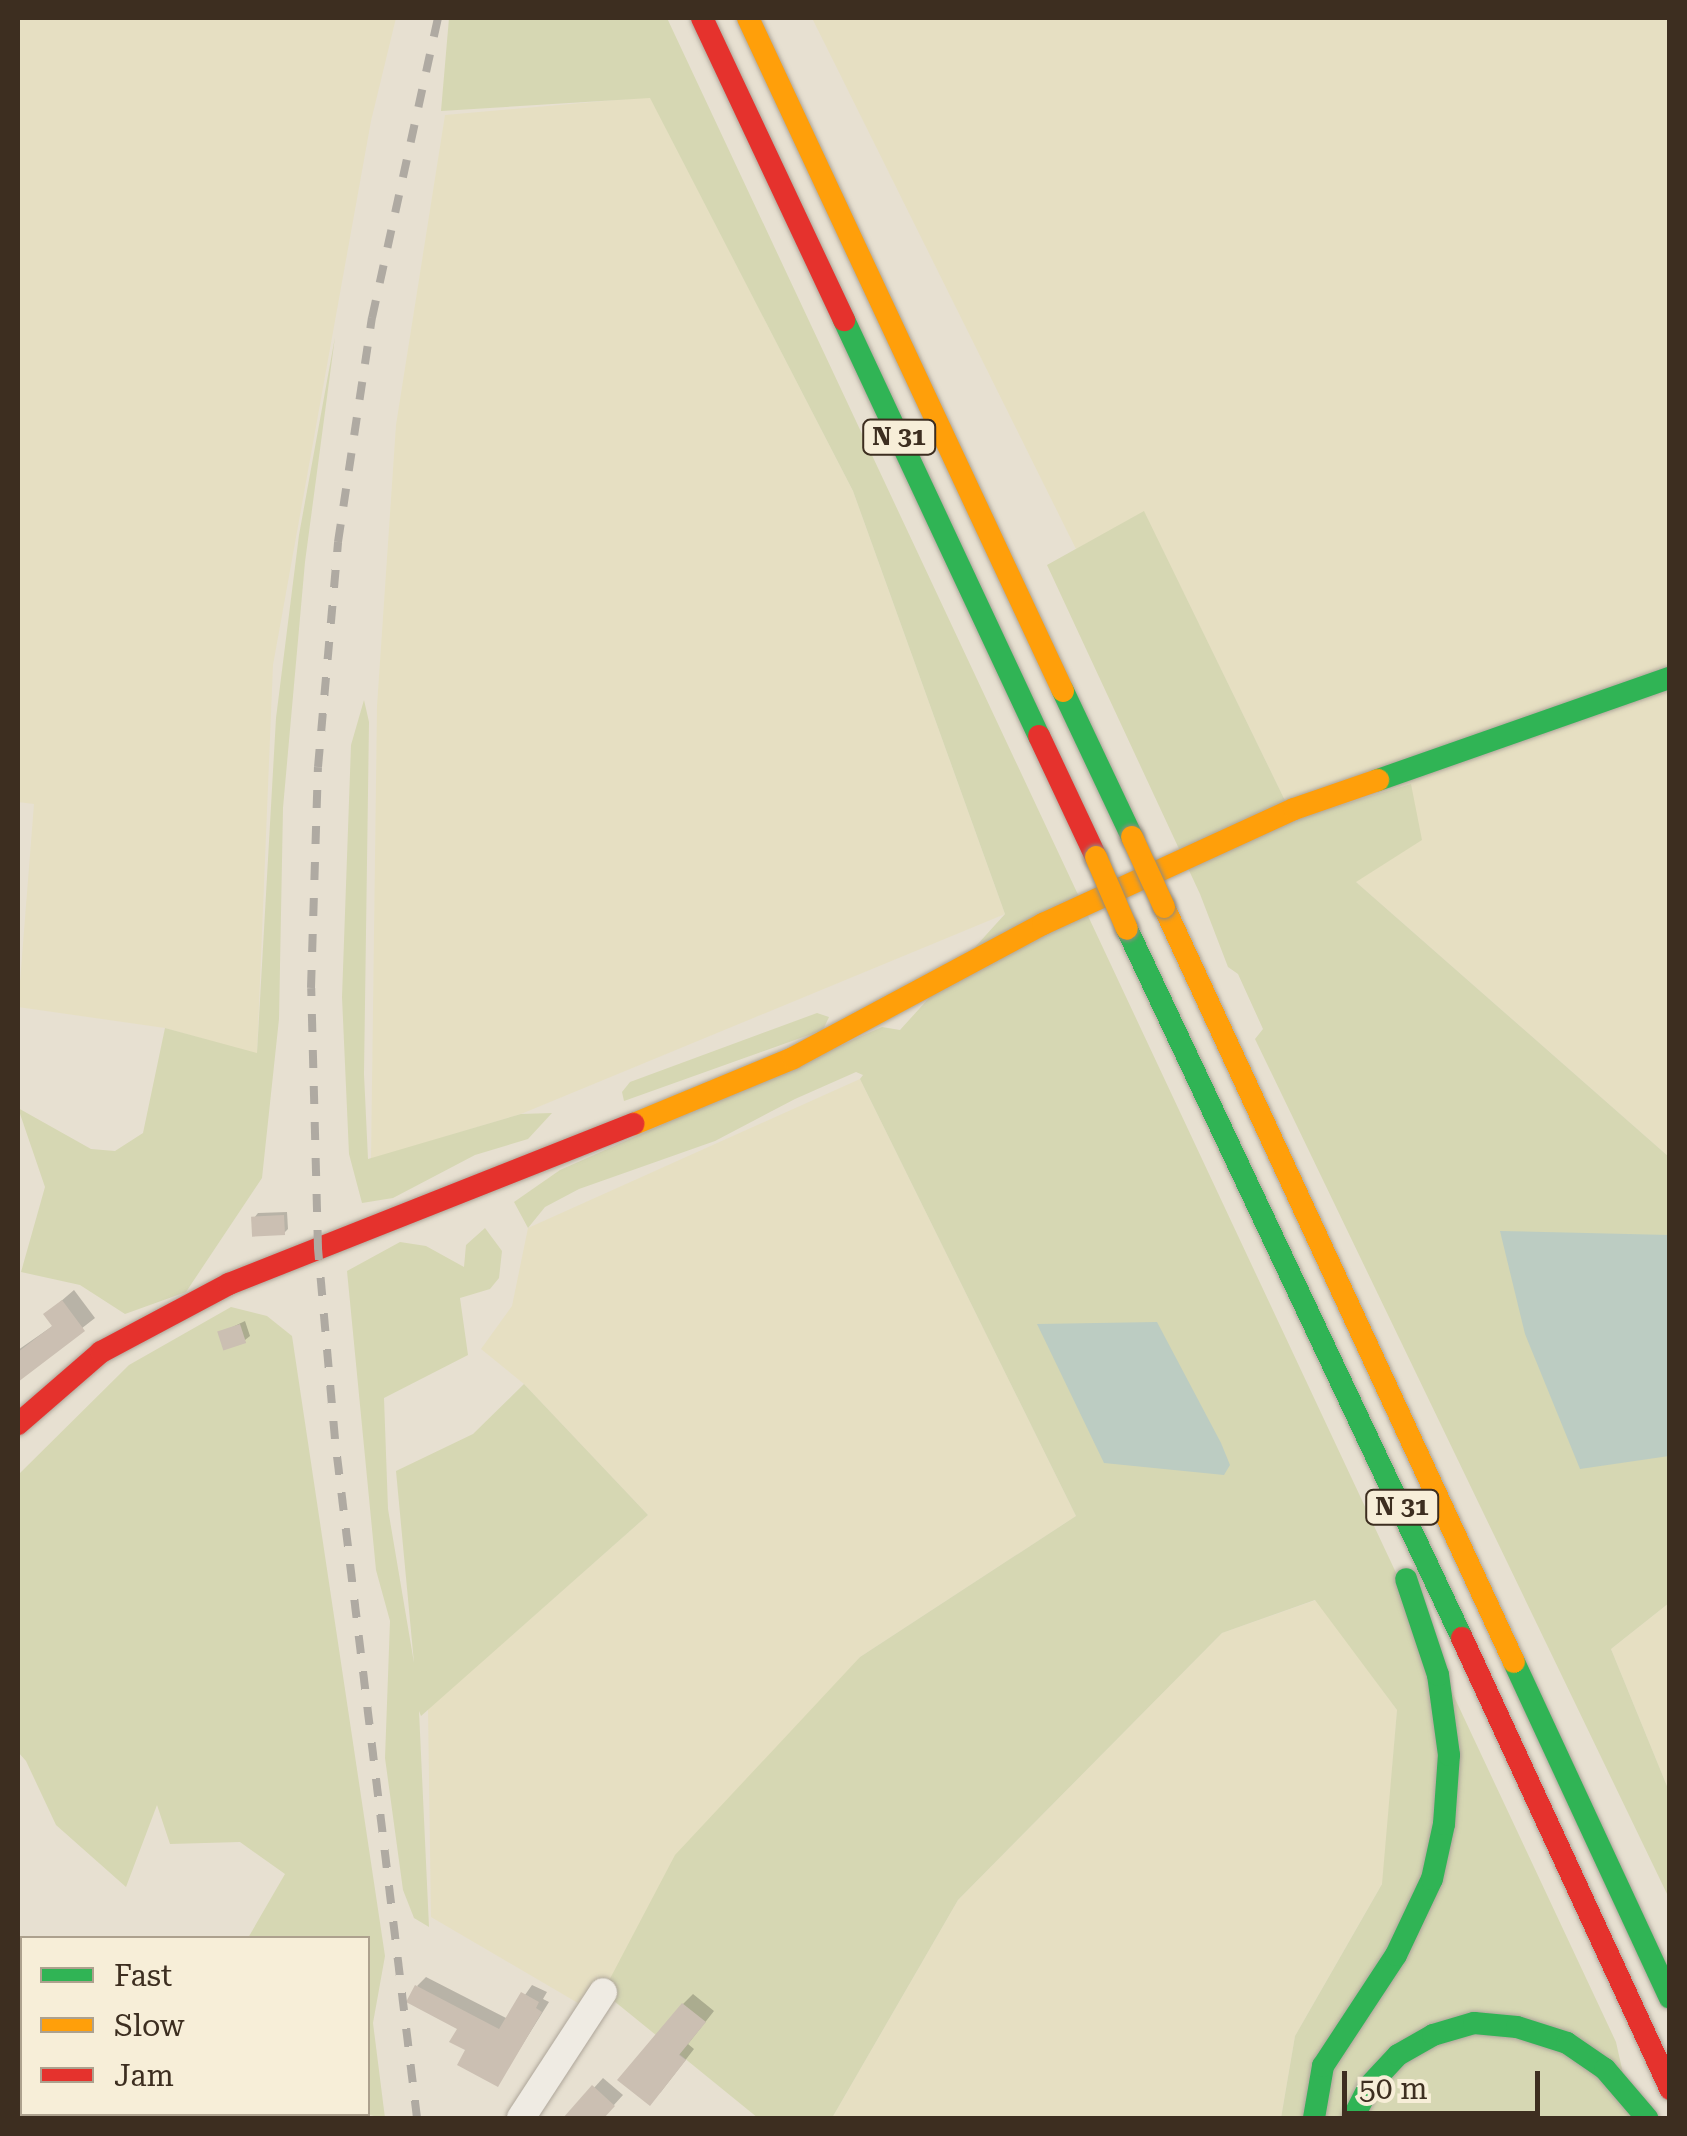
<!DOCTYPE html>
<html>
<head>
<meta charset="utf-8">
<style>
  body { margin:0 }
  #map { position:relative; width:1687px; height:2136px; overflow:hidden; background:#e7e0d1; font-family:"Roboto Serif",serif }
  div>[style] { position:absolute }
  .farmland>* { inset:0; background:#e6dfc2 }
  .green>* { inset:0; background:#d6d7b3 }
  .water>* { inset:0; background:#bcccc2 }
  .shadow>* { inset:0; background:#0003; transform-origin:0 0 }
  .building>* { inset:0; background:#cbbfb2; transform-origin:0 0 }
  .roads { filter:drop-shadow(0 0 2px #ada599) drop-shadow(0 0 2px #ada599) }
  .street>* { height:28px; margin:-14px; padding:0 14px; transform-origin:14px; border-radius:14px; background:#efebe3 }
  .fast>* { height:22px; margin:-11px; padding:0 11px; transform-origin:11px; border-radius:11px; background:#30b455 }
  .slow>* { height:22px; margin:-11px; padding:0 11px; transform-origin:11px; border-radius:11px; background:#ff9f0a }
  .jam>* { height:22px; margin:-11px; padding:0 11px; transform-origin:11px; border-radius:11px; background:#e5322d }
  .rail>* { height:8px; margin-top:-4px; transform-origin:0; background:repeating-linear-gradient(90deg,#afaaa2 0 18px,transparent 0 36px) }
  .bridges { filter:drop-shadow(0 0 2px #928b80) drop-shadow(0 0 2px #928b80) }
  .slow-bridge>* { height:22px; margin:-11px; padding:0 11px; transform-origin:11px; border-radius:11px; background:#ff9f0a }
  span { translate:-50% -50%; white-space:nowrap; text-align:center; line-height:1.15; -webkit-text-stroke:10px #f7eed8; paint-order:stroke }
  .shield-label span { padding:2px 8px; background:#f7eed8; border:2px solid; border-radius:8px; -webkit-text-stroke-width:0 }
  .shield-label { font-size:25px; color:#3d2e20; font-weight:700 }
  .frame { position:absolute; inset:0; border:20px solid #3d2e20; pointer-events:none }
  .legend { position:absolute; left:20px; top:1936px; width:350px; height:180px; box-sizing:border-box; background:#f7eed8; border:2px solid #ada18e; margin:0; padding:12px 18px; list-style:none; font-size:30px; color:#3d2e20 }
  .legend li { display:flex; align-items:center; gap:20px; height:50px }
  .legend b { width:50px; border:2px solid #ada18e }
  .scale { position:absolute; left:1342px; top:2071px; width:198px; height:45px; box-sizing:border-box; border:5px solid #3d2e20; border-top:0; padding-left:12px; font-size:30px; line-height:35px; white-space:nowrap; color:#3d2e20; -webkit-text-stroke:8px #f7eed8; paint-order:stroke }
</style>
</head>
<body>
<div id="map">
  <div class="farmland">
    <i style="clip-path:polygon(18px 18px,396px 18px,371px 121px,273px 665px,257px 1054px,165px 1028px,18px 1007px,34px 804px,18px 802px)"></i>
    <i style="clip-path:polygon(812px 18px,1669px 18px,1669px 1157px,1356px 882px,1294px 819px,1144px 512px,1076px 549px)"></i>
    <i style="clip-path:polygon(650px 97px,853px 491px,1005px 914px,521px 1114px,371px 1159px,377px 706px,396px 425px,445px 115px)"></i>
    <i style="clip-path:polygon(860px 1079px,1076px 1516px,860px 1657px,603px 1992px,583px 2006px,431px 1917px,428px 1709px,648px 1515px,524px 1384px,481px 1349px,512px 1306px,528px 1228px)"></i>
    <i style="clip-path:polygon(1316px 1600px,1397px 1710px,1383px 1882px,1295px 2036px,1281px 2118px,832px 2118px,958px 1900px,1222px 1633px)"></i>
    <i style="clip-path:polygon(1669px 1603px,1669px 1791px,1611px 1649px)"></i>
  </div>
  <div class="green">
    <i style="clip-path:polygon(449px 18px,667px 18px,1616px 2042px,1633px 2118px,1281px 2118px,1295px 2036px,1382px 1884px,1397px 1710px,1315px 1600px,1222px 1633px,958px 1900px,832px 2118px,758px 2118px,603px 1992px,675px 1855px,860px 1657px,1076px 1516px,860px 1079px,863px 1075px,856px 1072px,795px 1099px,715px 1141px,579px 1189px,545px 1207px,528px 1228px,514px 1202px,560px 1170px,882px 1027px,900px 1030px,1005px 914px,853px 491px,650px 98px,441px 111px)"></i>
    <i style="clip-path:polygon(335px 337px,305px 562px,283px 808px,279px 1019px,262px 1178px,186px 1292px,125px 1314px,80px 1285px,21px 1272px,45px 1187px,18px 1108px,91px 1149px,115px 1151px,143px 1133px,165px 1028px,257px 1053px,276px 718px,299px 535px)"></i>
    <i style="clip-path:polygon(1144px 511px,1294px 819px,1411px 784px,1422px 840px,1356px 882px,1669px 1157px,1669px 1603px,1611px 1649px,1669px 1791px,1669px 1898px,1255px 1039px,1263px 1029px,1238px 974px,1228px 967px,1200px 894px,1047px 565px)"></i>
    <i style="clip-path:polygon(364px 700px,369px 722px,364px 1074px,368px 1159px,521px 1114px,552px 1113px,528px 1139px,475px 1155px,393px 1198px,362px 1203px,349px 1154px,342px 997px,351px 745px)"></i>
    <i style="clip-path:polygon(817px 1013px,829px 1017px,823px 1030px,624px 1101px,622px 1092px,630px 1082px)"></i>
    <i style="clip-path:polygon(485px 1228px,502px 1251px,499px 1278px,490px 1289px,460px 1298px,468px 1355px,384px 1398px,388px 1509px,414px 1663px,396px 1471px,473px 1434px,524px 1384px,648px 1515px,421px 1716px,419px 1711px,429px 1927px,414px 1918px,403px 1890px,385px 1758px,390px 1621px,376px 1570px,347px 1271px,400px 1242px,426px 1246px,464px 1267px,466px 1245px)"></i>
    <i style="clip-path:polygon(231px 1307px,267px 1316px,292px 1336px,385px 1956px,373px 2023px,385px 2118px,363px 2114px,368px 2114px,368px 1938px,248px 1938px,285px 1874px,240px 1842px,170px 1844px,157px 1805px,126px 1887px,56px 1825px,26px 1761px,18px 1752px,18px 1475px,129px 1365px)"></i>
  </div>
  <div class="water">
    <i style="clip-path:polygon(1500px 1231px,1669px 1235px,1669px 1456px,1580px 1469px,1525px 1334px)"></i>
    <i style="clip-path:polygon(1157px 1322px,1221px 1443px,1230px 1465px,1224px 1475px,1104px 1463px,1037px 1324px)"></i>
  </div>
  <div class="shadow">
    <i style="clip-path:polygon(287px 1212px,288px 1229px,284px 1233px,254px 1218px,258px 1213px)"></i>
    <i style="clip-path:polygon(74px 1290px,95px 1318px,18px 1378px,18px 1350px,54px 1325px,46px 1314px)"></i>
    <i style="clip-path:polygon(245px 1321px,250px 1336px,245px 1340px,220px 1333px)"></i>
    <i style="clip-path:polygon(426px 1977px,508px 2019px,532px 1985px,547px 1992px,543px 1999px,549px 2002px,498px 2084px,468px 2049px,460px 2028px,417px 1986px)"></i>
    <i style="clip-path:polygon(693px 1994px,714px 2011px,688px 2044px,694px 2049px,660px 2093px,683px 2004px)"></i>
    <i style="clip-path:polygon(603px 2078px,623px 2095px,602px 2118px,576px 2118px,571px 2113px)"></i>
    <i style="clip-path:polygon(21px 2112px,22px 2114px,37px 2118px,18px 2118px)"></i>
    <i style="clip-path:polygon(99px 2114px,137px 2114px,121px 2118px,100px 2118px)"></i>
    <i style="left:263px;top:2114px;width:42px;height:5px"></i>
  </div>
  <div class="building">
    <i style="left:284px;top:1215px;width:20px;height:33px;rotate:87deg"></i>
    <i style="clip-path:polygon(62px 1300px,85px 1331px,18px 1382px,18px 1352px,52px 1326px,43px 1314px)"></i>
    <i style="left:240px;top:1324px;width:20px;height:24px;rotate:72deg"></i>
    <i style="clip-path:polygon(415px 1985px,499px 2029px,521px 1992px,539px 2002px,536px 2008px,542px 2012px,498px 2087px,457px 2065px,465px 2050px,449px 2042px,457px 2029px,406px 2002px)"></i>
    <i style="clip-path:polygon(682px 2003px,706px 2022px,679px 2055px,686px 2060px,650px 2106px,617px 2080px)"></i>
    <i style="clip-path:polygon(592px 2085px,615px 2106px,604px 2118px,563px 2118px)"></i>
  </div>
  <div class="roads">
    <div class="street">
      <i style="left:521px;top:2118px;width:150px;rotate:-56.9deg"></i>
    </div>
    <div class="fast">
      <i style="left:844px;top:320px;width:459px;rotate:64.9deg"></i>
      <i style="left:1063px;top:691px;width:161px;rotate:64.7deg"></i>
      <i style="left:1378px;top:780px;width:309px;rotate:-19.3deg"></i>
      <i style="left:1127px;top:929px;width:784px;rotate:64.71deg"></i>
      <i style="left:1514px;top:1662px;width:370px;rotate:65.1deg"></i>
      <i style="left:1314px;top:2118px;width:53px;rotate:-80.2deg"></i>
      <i style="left:1323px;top:2066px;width:133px;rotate:-56.7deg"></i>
      <i style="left:1396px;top:1955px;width:84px;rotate:-64.7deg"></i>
      <i style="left:1432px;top:1879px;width:56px;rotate:-77.7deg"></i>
      <i style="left:1444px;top:1824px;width:69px;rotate:-85.9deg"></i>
      <i style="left:1449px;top:1755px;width:81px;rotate:-97.8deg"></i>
      <i style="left:1438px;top:1675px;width:101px;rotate:-108.4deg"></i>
      <i style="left:1353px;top:2118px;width:36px;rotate:-63deg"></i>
      <i style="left:1369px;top:2086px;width:42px;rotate:-46.9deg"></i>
      <i style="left:1398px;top:2055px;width:40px;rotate:-29.7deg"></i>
      <i style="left:1433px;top:2035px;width:43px;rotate:-16.3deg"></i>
      <i style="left:1474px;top:2023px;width:43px;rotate:5.3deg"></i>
      <i style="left:1517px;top:2027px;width:52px;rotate:17.7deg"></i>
      <i style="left:1567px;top:2043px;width:46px;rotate:34.4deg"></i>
      <i style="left:1605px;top:2069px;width:65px;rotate:49.4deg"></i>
    </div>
    <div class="slow">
      <i style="left:748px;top:18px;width:743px;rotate:64.92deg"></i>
      <i style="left:1164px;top:907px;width:832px;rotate:65.13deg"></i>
      <i style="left:634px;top:1124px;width:172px;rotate:-22.5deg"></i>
      <i style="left:793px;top:1058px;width:284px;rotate:-28.2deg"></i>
      <i style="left:1043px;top:924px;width:276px;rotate:-24.6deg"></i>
      <i style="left:1294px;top:809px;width:89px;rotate:-19deg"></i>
    </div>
    <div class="jam">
      <i style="left:702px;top:18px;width:334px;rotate:64.8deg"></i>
      <i style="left:1039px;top:736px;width:134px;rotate:64.8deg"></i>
      <i style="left:18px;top:1424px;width:110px;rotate:-40.9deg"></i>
      <i style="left:101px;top:1352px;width:145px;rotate:-28deg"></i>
      <i style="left:229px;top:1284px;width:435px;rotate:-21.6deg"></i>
      <i style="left:1462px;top:1638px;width:497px;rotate:65.2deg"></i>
    </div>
  </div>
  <div class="rail">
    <i style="left:417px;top:2118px;width:684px;rotate:-96.89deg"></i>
    <i style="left:335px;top:1439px;width:192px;rotate:-95.1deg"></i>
    <i style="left:318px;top:1248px;width:260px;rotate:-91.5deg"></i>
    <i style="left:311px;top:988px;width:221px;rotate:-88.2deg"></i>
    <i style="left:318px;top:767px;width:226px;rotate:-84.9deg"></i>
    <i style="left:338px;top:542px;width:227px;rotate:-81.4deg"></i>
    <i style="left:372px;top:318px;width:307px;rotate:-77.6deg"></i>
  </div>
  <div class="bridges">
    <div class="slow-bridge">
      <i style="left:1132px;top:837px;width:77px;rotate:65.4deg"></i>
      <i style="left:1096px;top:857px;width:78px;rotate:66.7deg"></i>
    </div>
  </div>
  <div class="shield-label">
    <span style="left:899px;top:437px">N 31</span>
    <span style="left:1402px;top:1507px">N 31</span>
  </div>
  <div class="frame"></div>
  <ul class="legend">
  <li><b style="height:12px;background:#30b455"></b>Fast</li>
  <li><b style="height:12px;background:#ff9f0a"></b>Slow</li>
  <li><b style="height:12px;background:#e5322d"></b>Jam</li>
  </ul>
  <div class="scale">50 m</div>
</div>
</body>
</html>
